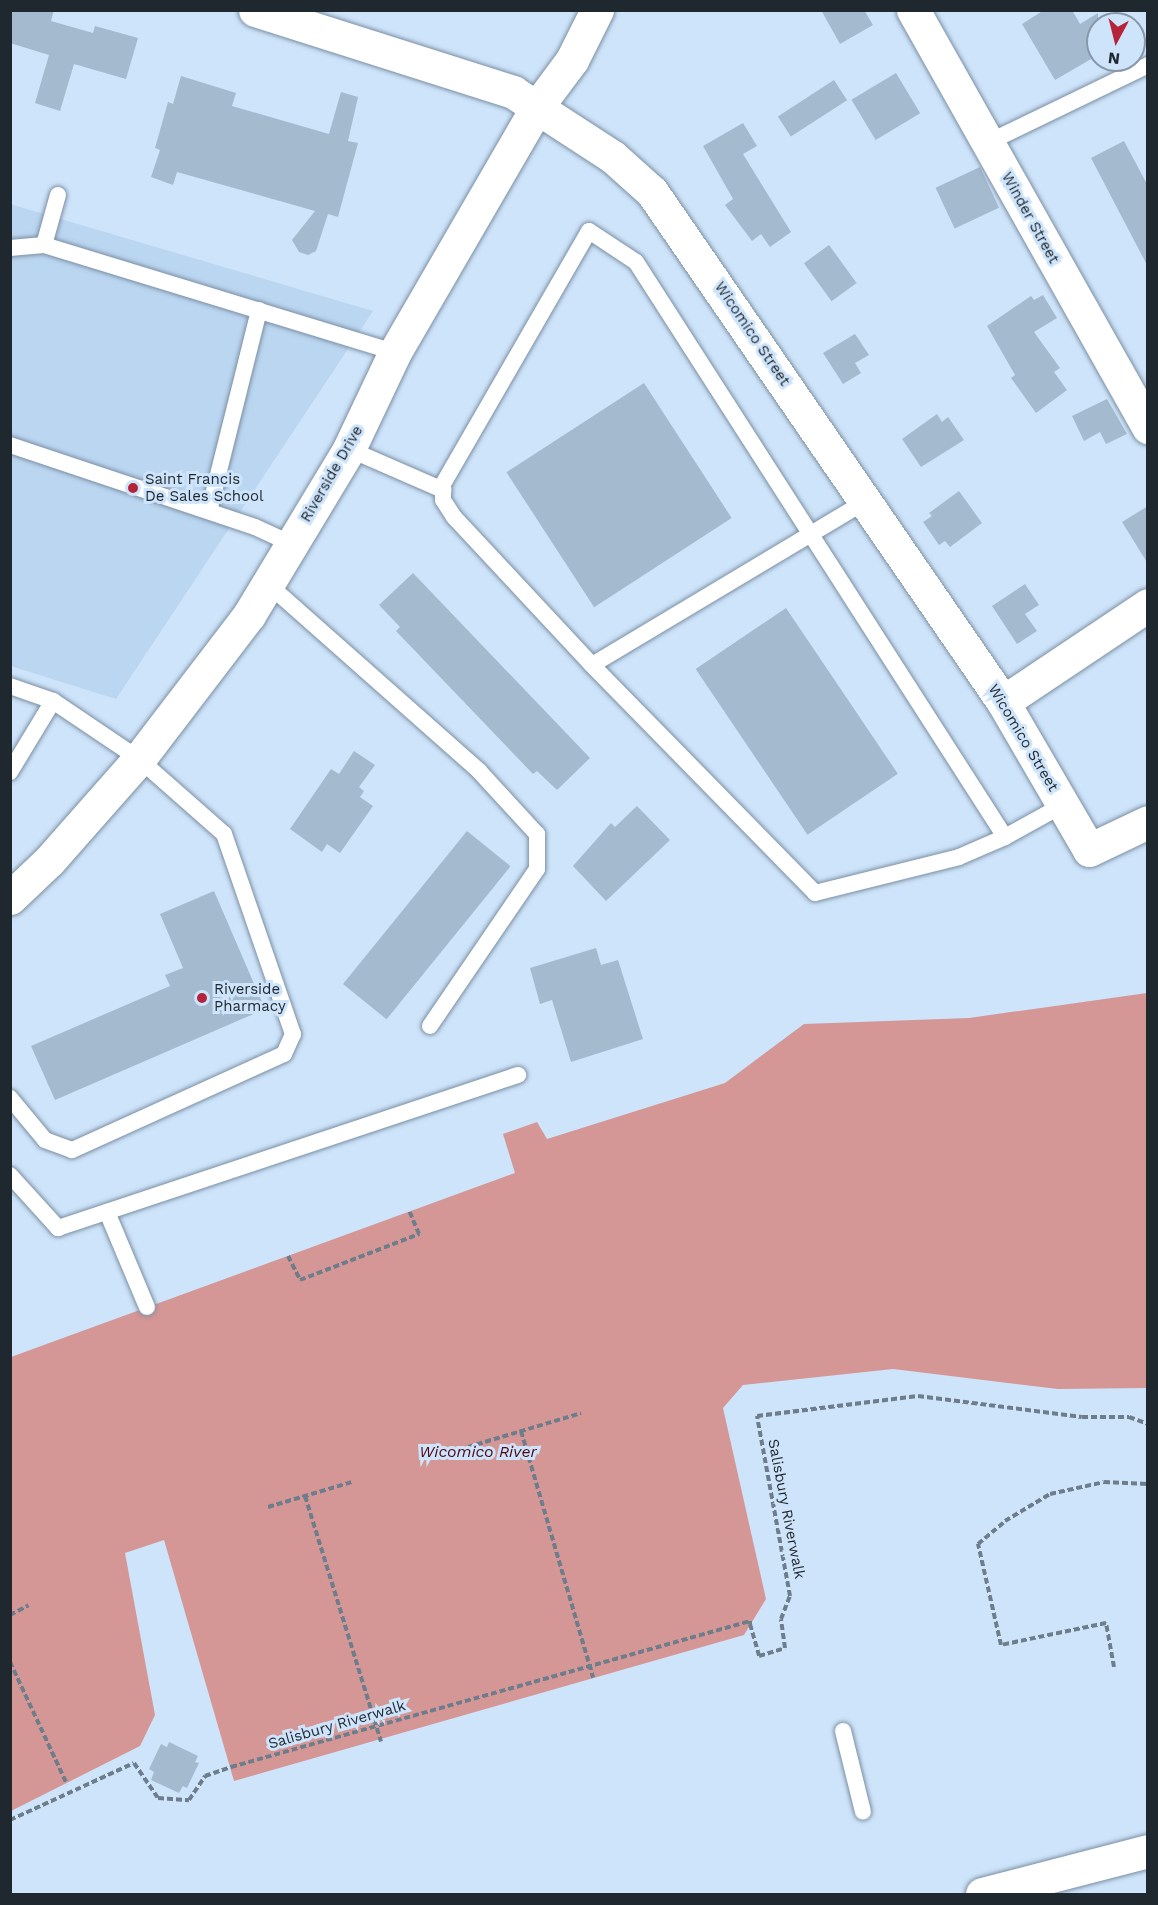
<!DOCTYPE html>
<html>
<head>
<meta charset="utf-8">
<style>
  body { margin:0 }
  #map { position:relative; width:1158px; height:1905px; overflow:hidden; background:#cee4fa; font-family:"Work Sans",sans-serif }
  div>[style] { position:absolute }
  .built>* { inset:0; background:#bbd6f1 }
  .water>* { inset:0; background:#d59696 }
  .building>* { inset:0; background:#a4bacf; transform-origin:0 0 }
  .path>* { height:4px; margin-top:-2px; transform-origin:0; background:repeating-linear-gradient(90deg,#6e7d8b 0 6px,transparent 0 9px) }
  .roads { filter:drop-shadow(0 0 2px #7b8fa3) drop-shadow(0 0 2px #7b8fa3) }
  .service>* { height:16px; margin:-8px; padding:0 8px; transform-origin:8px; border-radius:8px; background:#fff }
  .minor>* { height:33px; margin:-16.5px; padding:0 16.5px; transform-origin:16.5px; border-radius:16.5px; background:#fff }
  .tertiary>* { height:33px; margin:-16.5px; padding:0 16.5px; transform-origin:16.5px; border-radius:16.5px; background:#fff }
  .path-bridge>* { height:4px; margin-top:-2px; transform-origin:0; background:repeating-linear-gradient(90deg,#6e7d8b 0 6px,transparent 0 9px) }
  .dots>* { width:16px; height:16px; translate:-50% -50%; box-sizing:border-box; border:3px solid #cee4fa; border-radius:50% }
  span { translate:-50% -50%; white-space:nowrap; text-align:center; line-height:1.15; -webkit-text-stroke:6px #cee4fa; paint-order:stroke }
  .street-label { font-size:15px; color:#1f272f }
  .poi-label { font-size:15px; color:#1f272f }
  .left { translate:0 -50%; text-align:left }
  .water-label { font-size:16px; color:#510513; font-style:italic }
  .frame { position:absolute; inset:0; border:12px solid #1f272f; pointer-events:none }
  .north { position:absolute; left:1086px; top:12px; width:60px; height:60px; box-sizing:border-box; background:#cee4fa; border:2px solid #8898a9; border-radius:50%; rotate:187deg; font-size:16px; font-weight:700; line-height:24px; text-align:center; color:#1f272f }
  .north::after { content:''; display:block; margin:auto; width:21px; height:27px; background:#b5233a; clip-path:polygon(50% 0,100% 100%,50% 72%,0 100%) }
</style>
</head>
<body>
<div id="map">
  <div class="built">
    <i style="clip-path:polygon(10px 204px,373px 311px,116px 699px,11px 666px)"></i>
  </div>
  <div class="water">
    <i style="clip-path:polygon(1147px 993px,1147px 1388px,1058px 1389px,893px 1369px,743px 1385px,723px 1408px,766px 1599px,744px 1635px,234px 1781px,164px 1540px,125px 1553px,155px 1715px,140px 1746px,11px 1811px,11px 1357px,515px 1173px,503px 1134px,537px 1122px,547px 1139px,725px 1083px,804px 1024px,969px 1018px)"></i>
  </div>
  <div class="building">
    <i style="clip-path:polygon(10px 10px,54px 10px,51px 21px,93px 33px,95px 26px,138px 38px,126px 79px,74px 64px,60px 111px,35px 103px,49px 55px,10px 43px)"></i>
    <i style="clip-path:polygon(821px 10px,864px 10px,873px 25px,840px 44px)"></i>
    <i style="clip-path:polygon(1044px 10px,1072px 10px,1080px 24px,1098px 13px,1098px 55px,1055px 80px,1022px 24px)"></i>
    <i style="left:896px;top:73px;width:47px;height:52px;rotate:59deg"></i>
    <i style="clip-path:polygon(181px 76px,236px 93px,232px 106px,329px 134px,341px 92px,358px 97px,348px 141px,358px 143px,338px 217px,328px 214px,316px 251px,308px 255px,299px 252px,292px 240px,315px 211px,177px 172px,173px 185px,151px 177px,160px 150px,155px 148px,168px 102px,173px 104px)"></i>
    <i style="left:834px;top:80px;width:24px;height:67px;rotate:57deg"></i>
    <i style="clip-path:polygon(743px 123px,757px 146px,743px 154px,791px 232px,770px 247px,761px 234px,752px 241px,725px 205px,733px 199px,703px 146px)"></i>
    <i style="clip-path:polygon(1124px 141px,1148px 186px,1148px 267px,1091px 158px)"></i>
    <i style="left:980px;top:167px;width:45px;height:49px;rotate:65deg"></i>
    <i style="left:829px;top:245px;width:47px;height:31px;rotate:54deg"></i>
    <i style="clip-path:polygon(1043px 295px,1057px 318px,1034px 332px,1060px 368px,1054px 372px,1067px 390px,1036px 413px,1011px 378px,1015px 375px,987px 326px,1031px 296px,1034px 300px)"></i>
    <i style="clip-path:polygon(855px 334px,869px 355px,855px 363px,861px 373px,843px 384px,823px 353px)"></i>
    <i style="left:644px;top:383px;width:161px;height:164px;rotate:57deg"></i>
    <i style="clip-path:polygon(1107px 399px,1127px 434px,1106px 444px,1100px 432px,1084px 441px,1072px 416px)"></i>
    <i style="clip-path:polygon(937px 414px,942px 422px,948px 417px,964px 440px,921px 467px,902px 439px)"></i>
    <i style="clip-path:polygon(959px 491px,982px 523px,950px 547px,945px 541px,939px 545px,923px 522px,932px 516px,929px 513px)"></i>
    <i style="clip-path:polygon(1148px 506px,1148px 564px,1122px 522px)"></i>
    <i style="clip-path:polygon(413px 573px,590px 758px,557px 790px,537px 771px,533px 774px,396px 631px,400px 627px,379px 605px)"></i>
    <i style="clip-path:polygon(1025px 584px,1039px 605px,1025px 614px,1037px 631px,1017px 644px,992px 606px)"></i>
    <i style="left:786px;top:608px;width:200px;height:109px;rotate:56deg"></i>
    <i style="clip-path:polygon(354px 751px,375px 765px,359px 787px,364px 791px,360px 797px,373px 806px,340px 853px,327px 844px,322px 852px,290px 829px,331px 769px,339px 774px)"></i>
    <i style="clip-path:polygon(637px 806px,670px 840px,606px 901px,573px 866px,611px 823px,615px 827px)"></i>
    <i style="left:467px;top:831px;width:56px;height:197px;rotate:39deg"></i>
    <i style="clip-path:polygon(214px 891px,265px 1009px,55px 1100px,31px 1046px,170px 986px,165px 975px,183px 968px,160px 914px)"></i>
    <i style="clip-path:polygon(596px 948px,601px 965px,618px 960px,643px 1039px,571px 1062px,552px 1000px,540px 1004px,530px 968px)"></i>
    <i style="clip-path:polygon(169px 1742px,198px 1756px,195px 1762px,199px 1763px,187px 1788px,183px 1786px,179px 1793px,151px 1780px,154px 1772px,149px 1769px,161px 1744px,167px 1747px)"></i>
  </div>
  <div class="path">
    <i style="left:288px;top:1256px;width:27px;rotate:63deg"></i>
    <i style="left:300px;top:1280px;width:128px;rotate:-21.1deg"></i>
    <i style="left:419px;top:1234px;width:25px;rotate:-113deg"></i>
    <i style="left:521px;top:1431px;width:257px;rotate:73.7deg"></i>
    <i style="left:468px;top:1447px;width:118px;rotate:-16.7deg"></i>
    <i style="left:305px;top:1496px;width:257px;rotate:72.8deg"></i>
    <i style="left:268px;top:1507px;width:88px;rotate:-16.6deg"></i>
    <i style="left:10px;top:1615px;width:21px;rotate:-28deg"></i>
    <i style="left:750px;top:1624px;width:33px;rotate:74deg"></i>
    <i style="left:759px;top:1656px;width:27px;rotate:-17deg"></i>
    <i style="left:785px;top:1648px;width:29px;rotate:-98deg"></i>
    <i style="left:781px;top:1619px;width:25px;rotate:-69deg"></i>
    <i style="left:790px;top:1596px;width:183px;rotate:-100.4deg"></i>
    <i style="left:757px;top:1416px;width:162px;rotate:-7.1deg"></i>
    <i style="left:918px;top:1396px;width:165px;rotate:7.3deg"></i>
    <i style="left:1082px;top:1417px;width:47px"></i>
    <i style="left:1129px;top:1417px;width:20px;rotate:20deg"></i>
    <i style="left:10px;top:1662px;width:135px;rotate:65deg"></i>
    <i style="left:1114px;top:1667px;width:45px;rotate:-100.3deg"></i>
    <i style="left:1106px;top:1623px;width:107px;rotate:168.2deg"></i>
    <i style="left:1001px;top:1645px;width:104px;rotate:-102.8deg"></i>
    <i style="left:978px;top:1544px;width:35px;rotate:-40deg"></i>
    <i style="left:1005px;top:1521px;width:52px;rotate:-31deg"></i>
    <i style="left:1050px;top:1494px;width:55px;rotate:-12.5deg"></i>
    <i style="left:1104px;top:1482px;width:44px;rotate:2.6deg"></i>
    <i style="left:10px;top:1820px;width:136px;rotate:-24.7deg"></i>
    <i style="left:134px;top:1763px;width:42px;rotate:55.6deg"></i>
    <i style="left:158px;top:1798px;width:31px;rotate:4deg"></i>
    <i style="left:189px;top:1800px;width:29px;rotate:-56deg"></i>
    <i style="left:205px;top:1776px;width:28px;rotate:-19deg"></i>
  </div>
  <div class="roads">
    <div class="service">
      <i style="left:989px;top:142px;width:177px;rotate:-25.8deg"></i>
      <i style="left:44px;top:245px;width:52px;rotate:-74.4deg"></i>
      <i style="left:10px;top:248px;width:34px;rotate:-5deg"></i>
      <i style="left:44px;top:245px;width:367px;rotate:17deg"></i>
      <i style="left:10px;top:445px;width:258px;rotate:18.5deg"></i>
      <i style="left:255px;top:527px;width:41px;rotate:24.7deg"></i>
      <i style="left:349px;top:449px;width:103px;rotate:23.6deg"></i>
      <i style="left:209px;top:511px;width:207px;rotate:-76deg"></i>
      <i style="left:268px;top:584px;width:282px;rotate:41.5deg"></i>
      <i style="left:479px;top:771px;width:86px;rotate:47.4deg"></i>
      <i style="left:537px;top:834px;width:35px;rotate:90deg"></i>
      <i style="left:537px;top:869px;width:190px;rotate:124.3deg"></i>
      <i style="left:592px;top:665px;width:319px;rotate:-30.9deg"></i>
      <i style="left:10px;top:686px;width:46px;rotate:19.2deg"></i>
      <i style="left:10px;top:772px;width:83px;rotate:-58.8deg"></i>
      <i style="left:53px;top:701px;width:104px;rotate:34deg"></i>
      <i style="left:139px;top:759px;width:113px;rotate:41.4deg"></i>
      <i style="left:224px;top:834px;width:212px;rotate:71deg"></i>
      <i style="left:293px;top:1034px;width:22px;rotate:114deg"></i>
      <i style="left:284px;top:1054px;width:233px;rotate:155.6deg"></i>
      <i style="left:72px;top:1150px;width:29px;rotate:-160deg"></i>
      <i style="left:45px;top:1140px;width:55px;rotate:-129.8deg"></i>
      <i style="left:1005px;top:837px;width:683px;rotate:-122.69deg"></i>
      <i style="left:636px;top:262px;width:56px;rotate:-146.6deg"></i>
      <i style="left:589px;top:231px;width:292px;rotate:120deg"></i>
      <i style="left:443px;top:484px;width:16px;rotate:90deg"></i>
      <i style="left:443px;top:500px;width:20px;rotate:57deg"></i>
      <i style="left:454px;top:517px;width:202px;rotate:47deg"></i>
      <i style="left:592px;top:665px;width:319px;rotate:45.6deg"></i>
      <i style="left:815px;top:893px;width:148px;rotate:-14deg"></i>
      <i style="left:959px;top:857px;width:50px;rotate:-23.5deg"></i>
      <i style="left:1005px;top:837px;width:66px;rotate:-28.9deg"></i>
      <i style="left:10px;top:1175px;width:72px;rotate:47.8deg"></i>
      <i style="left:58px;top:1228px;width:485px;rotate:-18.4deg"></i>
      <i style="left:107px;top:1212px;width:103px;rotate:67.2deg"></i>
      <i style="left:843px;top:1731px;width:83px;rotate:76.1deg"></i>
    </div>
    <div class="minor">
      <i style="left:255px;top:10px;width:271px;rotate:17.6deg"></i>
      <i style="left:513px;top:92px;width:119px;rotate:33deg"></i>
      <i style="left:613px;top:157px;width:52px;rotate:41.9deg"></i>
      <i style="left:652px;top:192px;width:619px;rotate:55.46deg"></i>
      <i style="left:1003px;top:702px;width:171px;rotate:59.8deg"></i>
      <i style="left:1089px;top:850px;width:65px;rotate:-25.4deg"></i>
      <i style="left:913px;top:10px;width:479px;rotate:60.6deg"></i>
      <i style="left:1003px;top:702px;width:174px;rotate:-33.8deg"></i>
    </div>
    <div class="tertiary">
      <i style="left:10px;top:898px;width:54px;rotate:-43.5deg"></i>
      <i style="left:49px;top:861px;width:136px;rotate:-48.6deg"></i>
      <i style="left:139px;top:759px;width:181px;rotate:-52.6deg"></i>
      <i style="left:249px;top:615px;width:194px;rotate:-58.9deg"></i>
      <i style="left:349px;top:449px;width:107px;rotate:-64.6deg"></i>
      <i style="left:395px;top:352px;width:283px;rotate:-59.9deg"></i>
      <i style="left:537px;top:107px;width:59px;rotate:-53.3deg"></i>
      <i style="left:572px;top:60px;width:56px;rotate:-63.4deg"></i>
      <i style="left:982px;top:1894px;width:171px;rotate:-14.5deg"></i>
    </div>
  </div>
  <div class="path-bridge">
    <i style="left:231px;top:1767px;width:539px;rotate:-15.71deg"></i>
    <i style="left:750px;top:1621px;width:3px;rotate:90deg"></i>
  </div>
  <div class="dots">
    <i style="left:133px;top:488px;background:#b5233a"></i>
    <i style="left:202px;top:998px;background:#b5233a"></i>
  </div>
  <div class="street-label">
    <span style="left:1030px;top:218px;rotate:61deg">Winder Street</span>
    <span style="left:752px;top:334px;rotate:56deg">Wicomico Street</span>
    <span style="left:332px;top:474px;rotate:-60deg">Riverside Drive</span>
    <span style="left:1023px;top:738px;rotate:59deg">Wicomico Street</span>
    <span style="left:786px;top:1509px;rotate:79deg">Salisbury Riverwalk</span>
    <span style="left:337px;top:1725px;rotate:-16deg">Salisbury Riverwalk</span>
  </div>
  <div class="poi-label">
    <span class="left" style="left:145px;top:488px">Saint Francis<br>De Sales School</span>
    <span class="left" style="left:214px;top:998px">Riverside<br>Pharmacy</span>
  </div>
  <div class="water-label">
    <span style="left:478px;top:1452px">Wicomico River</span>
  </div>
  <div class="frame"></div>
  <div class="north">N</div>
</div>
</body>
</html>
